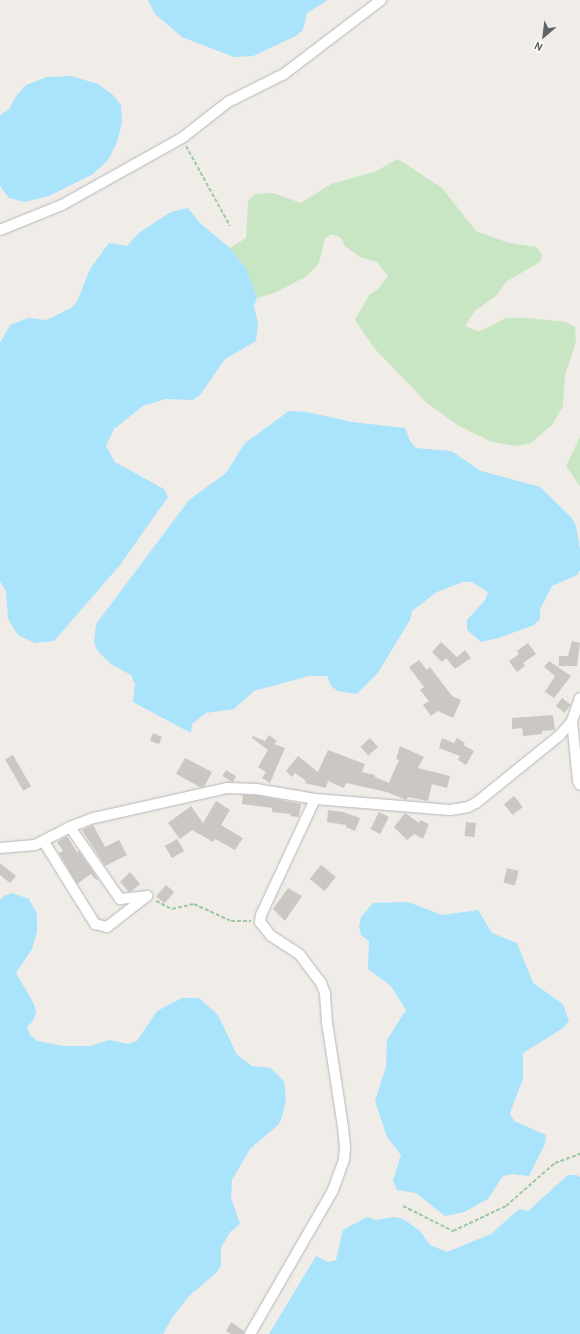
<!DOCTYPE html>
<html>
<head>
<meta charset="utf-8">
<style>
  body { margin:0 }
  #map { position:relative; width:580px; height:1334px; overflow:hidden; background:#f0ece7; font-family:"PT Sans",sans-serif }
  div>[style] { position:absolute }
  .green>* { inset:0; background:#c9e6c4 }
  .water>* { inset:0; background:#aae3fc }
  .building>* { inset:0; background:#cbc7c3; transform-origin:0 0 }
  .path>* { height:2px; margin-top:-1px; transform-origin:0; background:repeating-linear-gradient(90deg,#9fc9a5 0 4px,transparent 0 6px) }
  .roads { filter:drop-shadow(0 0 1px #b4b7ba) drop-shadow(0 0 1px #b4b7ba) }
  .minor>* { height:10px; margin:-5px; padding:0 5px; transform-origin:5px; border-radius:5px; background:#fff }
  span { translate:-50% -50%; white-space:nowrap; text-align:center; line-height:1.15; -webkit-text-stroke:4px #fff; paint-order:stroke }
  .north { position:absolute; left:524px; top:16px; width:40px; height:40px; -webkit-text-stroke:3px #fff; paint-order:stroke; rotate:208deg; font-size:11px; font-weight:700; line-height:16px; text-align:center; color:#5e6366 }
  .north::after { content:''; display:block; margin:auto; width:14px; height:18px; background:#5e6366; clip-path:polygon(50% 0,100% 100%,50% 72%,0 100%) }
</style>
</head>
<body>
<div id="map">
  <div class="green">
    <i style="clip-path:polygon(398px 159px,442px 188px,476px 231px,509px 243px,536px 247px,542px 254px,540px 262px,507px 281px,497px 295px,475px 311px,465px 326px,477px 331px,483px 330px,506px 318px,528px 318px,566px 322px,575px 327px,576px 342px,565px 375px,563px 406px,552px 425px,531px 443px,515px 446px,492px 442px,459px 426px,428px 404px,375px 349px,355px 320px,369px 295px,378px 289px,388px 276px,377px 262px,360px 257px,345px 246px,340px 237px,332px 234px,325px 238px,319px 263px,307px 276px,274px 293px,257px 298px,247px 271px,230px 248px,246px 238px,248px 201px,255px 194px,273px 193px,301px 203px,331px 184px,374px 172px)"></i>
    <i style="clip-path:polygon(580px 437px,580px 486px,566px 466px)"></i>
  </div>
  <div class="water">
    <i style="clip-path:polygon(148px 0,328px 0,307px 13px,303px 30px,296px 36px,253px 56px,234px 57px,182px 37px,155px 14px)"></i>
    <i style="clip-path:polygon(71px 76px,98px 84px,113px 95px,121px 105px,122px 122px,117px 142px,108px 160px,93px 174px,49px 196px,25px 202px,9px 198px,0 186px,0 115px,9px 109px,16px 96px,26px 85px,47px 77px)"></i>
    <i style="clip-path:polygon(188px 208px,200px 223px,230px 248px,247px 270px,257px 298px,254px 306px,258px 323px,256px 341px,225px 359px,200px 395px,193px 400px,165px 399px,143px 406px,114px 429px,106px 446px,115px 462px,164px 489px,168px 497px,120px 565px,54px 641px,35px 643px,18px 635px,8px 619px,6px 591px,0 581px,0 343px,10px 325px,28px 318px,47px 320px,71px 308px,77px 302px,90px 269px,109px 243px,127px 246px,140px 232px,171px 212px)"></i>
    <i style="clip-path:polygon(289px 411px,307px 412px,352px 422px,405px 428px,410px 441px,416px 448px,451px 451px,481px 471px,540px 487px,572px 518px,576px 526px,580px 549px,580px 570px,577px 575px,552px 586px,540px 609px,540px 619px,534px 625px,498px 638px,481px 642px,467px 630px,467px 620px,485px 600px,488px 592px,472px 582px,463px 582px,437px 592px,412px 611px,410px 620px,377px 674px,357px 694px,338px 691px,331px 686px,327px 676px,309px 676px,254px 691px,234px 709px,206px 713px,192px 724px,191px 733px,133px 702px,135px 684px,131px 675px,111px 664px,97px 650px,94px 642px,96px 624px,189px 500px,226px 473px,245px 443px)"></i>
    <i style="clip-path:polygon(12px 893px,29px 899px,37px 914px,37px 932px,32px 949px,16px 973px,34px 1004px,36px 1013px,33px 1021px,27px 1027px,30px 1035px,37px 1041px,64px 1046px,91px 1046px,109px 1040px,128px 1044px,137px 1041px,157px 1011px,182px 998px,199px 998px,218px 1015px,237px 1055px,252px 1066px,271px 1068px,284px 1081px,286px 1099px,282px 1117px,278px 1125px,250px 1149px,232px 1180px,231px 1198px,240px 1224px,230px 1232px,221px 1248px,221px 1266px,216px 1273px,189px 1296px,172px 1318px,163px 1334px,0 1334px,0 900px,4px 896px)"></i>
    <i style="clip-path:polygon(408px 902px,442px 915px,478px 910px,492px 933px,517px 943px,533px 983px,563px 1004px,569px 1021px,563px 1028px,523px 1053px,523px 1079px,510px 1113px,514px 1121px,546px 1135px,545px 1144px,529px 1176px,512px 1174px,503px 1176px,488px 1199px,464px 1212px,445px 1216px,416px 1193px,397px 1190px,393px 1181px,401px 1155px,387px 1137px,375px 1101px,386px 1067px,387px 1040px,406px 1010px,391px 986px,368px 969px,369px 941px,361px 935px,359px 926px,361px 917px,373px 903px)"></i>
    <i style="clip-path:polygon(568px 1175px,577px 1175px,580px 1177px,580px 1334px,269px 1334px,316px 1256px,328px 1262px,336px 1260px,343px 1230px,367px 1217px,376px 1220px,394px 1217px,403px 1219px,419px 1230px,430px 1245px,447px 1252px,491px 1234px,519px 1209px,528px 1211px)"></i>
  </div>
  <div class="building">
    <i style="clip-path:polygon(572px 641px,580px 643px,577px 666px,559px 666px,559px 656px,568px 656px)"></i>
    <i style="clip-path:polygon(441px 642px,457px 657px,465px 650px,471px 658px,455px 669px,446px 658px,442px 662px,432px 652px)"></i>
    <i style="clip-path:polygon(528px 643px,536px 654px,523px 663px,525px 666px,517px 672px,509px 661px,519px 654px,517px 651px)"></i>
    <i style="clip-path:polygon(419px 660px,427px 670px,430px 667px,452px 696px,461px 700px,453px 718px,438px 711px,431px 716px,423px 705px,429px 701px,420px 690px,424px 687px,409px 667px)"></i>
    <i style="clip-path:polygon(549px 661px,571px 676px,554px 698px,545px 692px,555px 676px,544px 667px)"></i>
    <i style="left:562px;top:698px;width:11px;height:10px;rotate:38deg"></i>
    <i style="clip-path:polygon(553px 715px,555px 730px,542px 731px,542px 734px,523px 736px,522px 728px,512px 729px,512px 718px)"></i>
    <i style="clip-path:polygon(153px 733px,162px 737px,159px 744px,150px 741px)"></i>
    <i style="clip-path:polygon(269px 735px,277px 741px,274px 744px,285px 748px,270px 783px,262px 778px,266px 772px,258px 767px,268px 750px,252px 738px,253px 736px,265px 741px)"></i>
    <i style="left:370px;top:738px;width:12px;height:13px;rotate:48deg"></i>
    <i style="clip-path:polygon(442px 738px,454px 743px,457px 738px,465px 743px,463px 745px,474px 751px,466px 765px,458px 760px,460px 756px,439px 748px)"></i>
    <i style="clip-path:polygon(400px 746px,424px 757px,418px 768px,450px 776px,447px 788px,432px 784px,428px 801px,408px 797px,406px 800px,387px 792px,346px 783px,344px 788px,328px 781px,326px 788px,305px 783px,306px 781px,295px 773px,292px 777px,286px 771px,298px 756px,318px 772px,328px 750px,365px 764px,362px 772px,375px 775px,375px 777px,389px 783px,391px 778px,393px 779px,391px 778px,399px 760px,396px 759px)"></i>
    <i style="left:13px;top:755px;width:36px;height:9px;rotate:60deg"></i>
    <i style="clip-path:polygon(185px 758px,212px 772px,204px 787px,200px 787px,176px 774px)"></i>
    <i style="left:226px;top:770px;width:12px;height:7px;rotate:31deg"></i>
    <i style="clip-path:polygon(243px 795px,255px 795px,301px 804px,299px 817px,290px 816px,291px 814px,272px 812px,272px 808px,242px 804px)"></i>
    <i style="left:514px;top:796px;width:14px;height:13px;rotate:51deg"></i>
    <i style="clip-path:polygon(216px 801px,230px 810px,221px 825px,243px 838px,235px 850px,215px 839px,213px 842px,192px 830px,180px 839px,168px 823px,191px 806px,203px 823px)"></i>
    <i style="clip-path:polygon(328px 810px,343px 812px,360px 818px,355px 831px,346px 827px,346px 825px,327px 822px)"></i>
    <i style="left:379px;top:812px;width:11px;height:19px;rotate:27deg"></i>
    <i style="clip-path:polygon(405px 813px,419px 823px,420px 820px,429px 824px,423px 839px,414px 834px,407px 840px,394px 827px)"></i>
    <i style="left:466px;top:822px;width:10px;height:14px;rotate:6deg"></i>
    <i style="clip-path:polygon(93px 825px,105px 847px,119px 840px,127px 855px,105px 866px,82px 830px)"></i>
    <i style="clip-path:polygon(67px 836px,77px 852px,79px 851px,98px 879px,96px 880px,91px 874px,77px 884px,59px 853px,63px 851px,57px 842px)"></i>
    <i style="left:177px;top:839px;width:14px;height:14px;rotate:60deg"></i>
    <i style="clip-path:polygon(0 863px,16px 876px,10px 883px,0 875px)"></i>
    <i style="left:321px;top:865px;width:19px;height:18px;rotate:39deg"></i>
    <i style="left:507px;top:868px;width:12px;height:15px;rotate:14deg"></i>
    <i style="clip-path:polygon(130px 872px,140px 884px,132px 891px,129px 892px,120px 882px)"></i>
    <i style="left:166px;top:885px;width:11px;height:15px;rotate:41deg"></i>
    <i style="clip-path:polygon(288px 888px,302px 896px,285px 921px,273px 909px)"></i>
    <i style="clip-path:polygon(231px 1322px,244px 1331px,244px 1334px,231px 1334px,226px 1331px)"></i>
  </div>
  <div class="path">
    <i style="left:186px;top:146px;width:91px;rotate:61.2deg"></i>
    <i style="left:156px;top:901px;width:18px;rotate:27deg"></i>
    <i style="left:172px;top:909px;width:23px;rotate:-13deg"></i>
    <i style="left:194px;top:904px;width:41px;rotate:24.7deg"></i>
    <i style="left:231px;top:921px;width:20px"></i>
    <i style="left:403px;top:1206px;width:56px;rotate:26.6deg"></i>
    <i style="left:453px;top:1231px;width:59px;rotate:-25.3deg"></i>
    <i style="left:506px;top:1206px;width:65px;rotate:-41.3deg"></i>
    <i style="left:555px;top:1163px;width:27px;rotate:-20deg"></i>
  </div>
  <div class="roads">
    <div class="minor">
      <i style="left:0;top:230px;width:67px;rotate:-22deg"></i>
      <i style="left:62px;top:205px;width:137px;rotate:-29.2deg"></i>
      <i style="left:182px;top:138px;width:58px;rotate:-38deg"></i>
      <i style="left:228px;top:102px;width:63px;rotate:-26.6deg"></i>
      <i style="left:284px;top:74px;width:122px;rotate:-37.3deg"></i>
      <i style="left:572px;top:721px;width:60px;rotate:84.3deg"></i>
      <i style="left:578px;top:781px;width:4px;rotate:63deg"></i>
      <i style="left:70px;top:827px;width:88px;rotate:55.2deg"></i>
      <i style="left:120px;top:899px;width:27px;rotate:-6deg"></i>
      <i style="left:44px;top:842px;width:97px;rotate:58.1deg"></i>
      <i style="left:95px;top:924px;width:12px;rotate:14deg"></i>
      <i style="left:107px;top:927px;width:51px;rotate:-37.8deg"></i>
      <i style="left:0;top:848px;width:35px;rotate:-5deg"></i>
      <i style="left:35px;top:845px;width:39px;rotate:-27deg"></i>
      <i style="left:70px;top:827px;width:26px;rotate:-21deg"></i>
      <i style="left:94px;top:818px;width:136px;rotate:-12.7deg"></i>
      <i style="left:227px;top:788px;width:29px;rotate:2deg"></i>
      <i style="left:256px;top:789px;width:60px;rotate:9.6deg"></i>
      <i style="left:315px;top:799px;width:135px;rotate:4.7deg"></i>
      <i style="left:450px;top:810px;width:18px;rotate:-9deg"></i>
      <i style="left:468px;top:807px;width:9px;rotate:-27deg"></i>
      <i style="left:476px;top:803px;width:108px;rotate:-39deg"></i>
      <i style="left:560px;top:735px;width:18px;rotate:-49deg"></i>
      <i style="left:572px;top:721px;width:24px;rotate:-71deg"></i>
      <i style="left:250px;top:1334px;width:166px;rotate:-60deg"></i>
      <i style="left:333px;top:1190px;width:33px;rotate:-70deg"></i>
      <i style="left:344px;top:1159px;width:12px;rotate:-85deg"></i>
      <i style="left:345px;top:1147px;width:20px;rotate:-96deg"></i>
      <i style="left:343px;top:1127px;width:105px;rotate:-98.7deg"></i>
      <i style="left:327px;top:1023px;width:30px;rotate:-94deg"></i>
      <i style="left:325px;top:993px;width:11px;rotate:-112deg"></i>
      <i style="left:321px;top:983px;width:36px;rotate:-127deg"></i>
      <i style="left:299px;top:954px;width:33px;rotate:-147deg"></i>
      <i style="left:271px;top:936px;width:18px;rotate:-128deg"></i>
      <i style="left:260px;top:922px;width:7px;rotate:-82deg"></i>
      <i style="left:261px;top:915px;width:128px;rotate:-65deg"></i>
    </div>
  </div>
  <div class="north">N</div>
</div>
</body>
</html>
